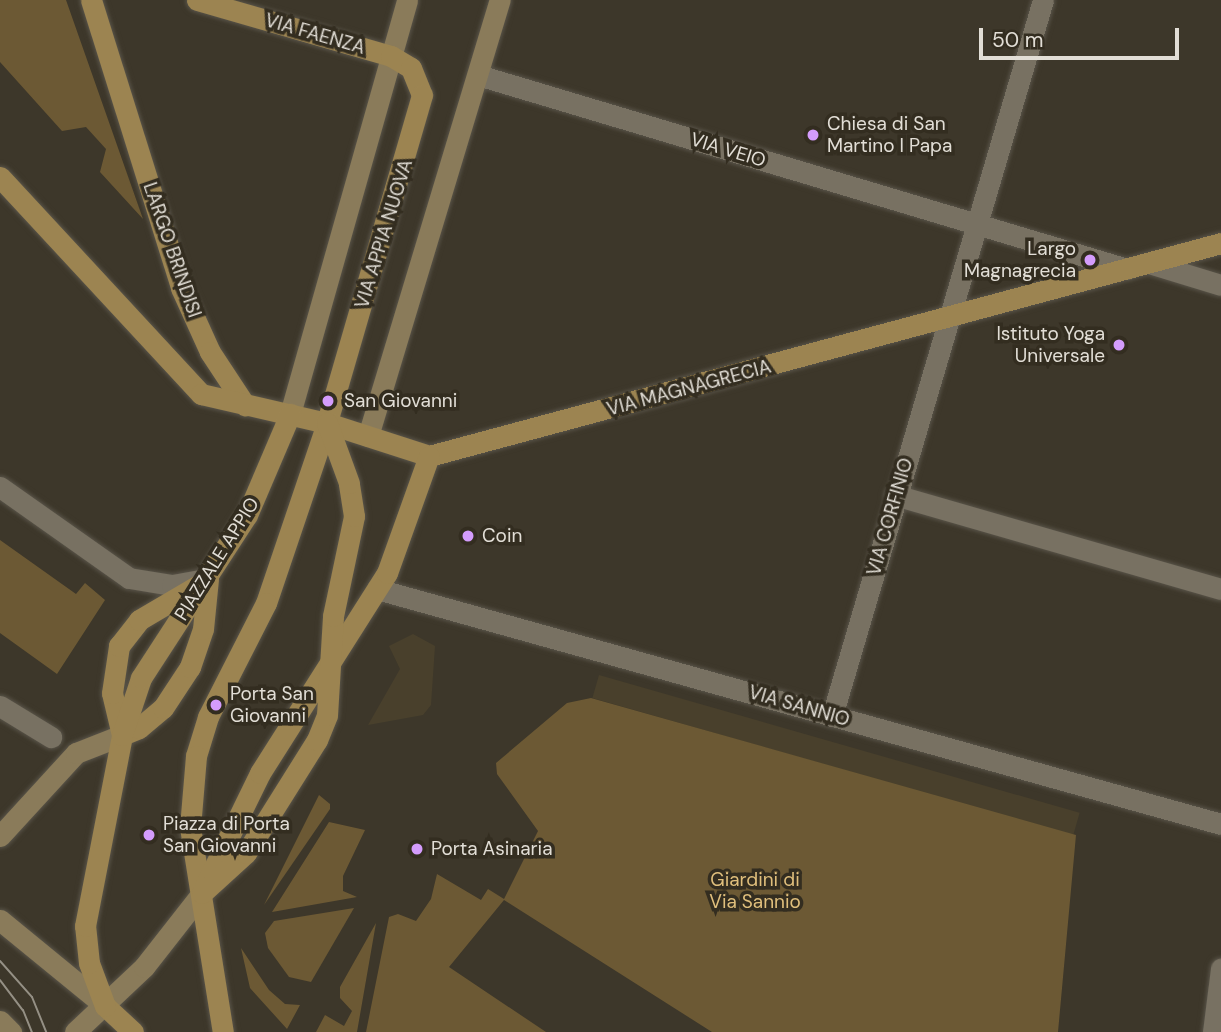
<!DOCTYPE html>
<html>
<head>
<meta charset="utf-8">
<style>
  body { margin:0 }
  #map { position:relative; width:1221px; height:1032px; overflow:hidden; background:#3d372a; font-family:"DM Sans",sans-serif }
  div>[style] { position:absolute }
  .built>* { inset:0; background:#49402c; transform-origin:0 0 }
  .green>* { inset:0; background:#6c5934 }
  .roads { filter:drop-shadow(0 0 2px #595449) drop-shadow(0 0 2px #595449) }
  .street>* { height:21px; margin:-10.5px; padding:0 10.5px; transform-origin:10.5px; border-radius:10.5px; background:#787162 }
  .secondary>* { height:21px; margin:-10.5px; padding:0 10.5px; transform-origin:10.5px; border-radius:10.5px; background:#8a7b5a }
  .primary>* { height:21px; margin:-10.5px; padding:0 10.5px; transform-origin:10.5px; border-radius:10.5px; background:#9c8451 }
  .tram>* { height:2px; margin:-1px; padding:0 1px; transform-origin:1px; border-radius:1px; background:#959085 }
  .dots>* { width:19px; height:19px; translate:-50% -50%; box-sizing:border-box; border:4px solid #332d20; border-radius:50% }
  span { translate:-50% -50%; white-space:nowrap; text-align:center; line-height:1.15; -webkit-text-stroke:7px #332d20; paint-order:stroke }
  .street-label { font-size:19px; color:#e2ded6 }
  .poi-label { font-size:19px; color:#e2ded6 }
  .left { translate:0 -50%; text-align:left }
  .right { translate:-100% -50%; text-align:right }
  .park-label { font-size:19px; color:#e0bf7c }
  .scale { position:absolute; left:979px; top:28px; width:200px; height:32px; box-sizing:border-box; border:4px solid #e2ded6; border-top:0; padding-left:9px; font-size:21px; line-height:24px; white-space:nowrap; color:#e2ded6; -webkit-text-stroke:5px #332d20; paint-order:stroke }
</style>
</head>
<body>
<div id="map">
  <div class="built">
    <i style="clip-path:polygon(413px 634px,435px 646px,431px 705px,423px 715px,368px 725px,400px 669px,389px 646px)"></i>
    <i style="left:599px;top:675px;width:500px;height:24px;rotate:16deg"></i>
  </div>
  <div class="green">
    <i style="clip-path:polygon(0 0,66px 0,143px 219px,100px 172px,106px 149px,86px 127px,62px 131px,0 62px)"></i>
    <i style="clip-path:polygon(0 540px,76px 594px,85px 583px,105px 600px,57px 674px,0 633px)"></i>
    <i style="clip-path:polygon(591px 698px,1076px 835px,1058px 1032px,712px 1032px,504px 900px,449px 967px,546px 1032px,366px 1032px,389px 917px,398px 914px,416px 921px,431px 899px,437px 874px,481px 900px,488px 889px,504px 899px,538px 831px,497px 774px,496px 763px,567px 703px)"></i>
    <i style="clip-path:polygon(319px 795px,330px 804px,330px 809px,264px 905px)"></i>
    <i style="clip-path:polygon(329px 822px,365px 830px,343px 876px,343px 891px,357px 897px,272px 912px)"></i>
    <i style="clip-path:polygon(354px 908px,311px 982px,289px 977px,268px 948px,265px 933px,274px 921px)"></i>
    <i style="clip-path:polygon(376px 923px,357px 1032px,316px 1032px,325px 1015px,344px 1026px,352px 1011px,340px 998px,340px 987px)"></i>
    <i style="clip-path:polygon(241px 948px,269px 990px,285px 1004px,300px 1005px,287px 1029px,250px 988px)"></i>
  </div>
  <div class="roads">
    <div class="street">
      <i style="left:478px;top:75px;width:677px;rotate:16.64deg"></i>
      <i style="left:1149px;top:263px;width:75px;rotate:17deg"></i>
      <i style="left:0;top:487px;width:158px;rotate:35.2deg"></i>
      <i style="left:129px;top:578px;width:44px;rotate:9.2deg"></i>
      <i style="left:172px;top:585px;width:35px;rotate:-10deg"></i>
      <i style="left:895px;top:495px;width:339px;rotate:16.1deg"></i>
      <i style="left:377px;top:589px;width:876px;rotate:15.56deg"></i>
      <i style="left:0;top:706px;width:60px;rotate:31.3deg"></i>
      <i style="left:832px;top:716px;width:746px;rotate:-73.58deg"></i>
      <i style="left:1213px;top:1032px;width:64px;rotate:-82.8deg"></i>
    </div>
    <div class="secondary">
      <i style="left:290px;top:414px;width:430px;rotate:-74.2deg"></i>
      <i style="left:368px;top:436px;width:456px;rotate:-73.2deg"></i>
      <i style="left:0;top:836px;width:113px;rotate:-47.5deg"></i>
      <i style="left:76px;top:753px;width:49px;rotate:-21.4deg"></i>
      <i style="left:0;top:920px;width:136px;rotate:39.3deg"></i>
      <i style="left:0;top:1021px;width:16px;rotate:45deg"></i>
      <i style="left:75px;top:1032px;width:95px;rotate:-43.3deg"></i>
      <i style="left:144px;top:967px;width:94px;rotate:-51.9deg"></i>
    </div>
    <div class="primary">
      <i style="left:91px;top:0;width:302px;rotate:72.6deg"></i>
      <i style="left:181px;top:288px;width:70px;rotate:65.6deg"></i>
      <i style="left:210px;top:352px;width:64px;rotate:56.6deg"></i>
      <i style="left:197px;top:0;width:202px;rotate:16.1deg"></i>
      <i style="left:391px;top:56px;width:23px;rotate:31deg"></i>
      <i style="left:411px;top:68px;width:29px;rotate:68deg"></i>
      <i style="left:422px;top:95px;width:341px;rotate:106.2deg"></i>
      <i style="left:327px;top:423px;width:190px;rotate:108.7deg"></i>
      <i style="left:266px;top:603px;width:128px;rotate:117deg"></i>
      <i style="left:208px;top:717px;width:41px;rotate:107.1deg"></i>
      <i style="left:196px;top:756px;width:71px;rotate:94.8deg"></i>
      <i style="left:190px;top:827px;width:208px;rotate:80.9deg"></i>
      <i style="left:0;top:177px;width:296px;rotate:47.2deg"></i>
      <i style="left:201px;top:394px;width:129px;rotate:13deg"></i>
      <i style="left:327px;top:423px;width:107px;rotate:17.9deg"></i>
      <i style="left:429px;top:456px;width:820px;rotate:-15.05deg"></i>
      <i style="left:122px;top:735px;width:43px;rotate:-103.4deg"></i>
      <i style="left:112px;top:693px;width:48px;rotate:-81.5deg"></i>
      <i style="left:119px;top:646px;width:33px;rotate:-52deg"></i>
      <i style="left:139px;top:620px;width:71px;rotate:-30.5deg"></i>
      <i style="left:122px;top:735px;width:18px;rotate:-22deg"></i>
      <i style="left:139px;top:728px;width:31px;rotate:-40deg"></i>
      <i style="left:163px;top:708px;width:49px;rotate:-56.6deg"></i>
      <i style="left:190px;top:667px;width:40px;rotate:-71.1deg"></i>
      <i style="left:203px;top:629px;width:50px;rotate:-84.3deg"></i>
      <i style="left:203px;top:890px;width:130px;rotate:-64deg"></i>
      <i style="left:260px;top:773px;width:237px;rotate:-57.6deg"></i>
      <i style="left:387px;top:573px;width:124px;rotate:-70.3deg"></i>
      <i style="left:202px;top:893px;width:59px;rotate:-42.3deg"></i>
      <i style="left:246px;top:853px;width:133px;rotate:-57.9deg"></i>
      <i style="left:317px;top:740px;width:27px;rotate:-68deg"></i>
      <i style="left:327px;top:715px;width:99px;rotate:-86.5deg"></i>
      <i style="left:333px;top:616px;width:102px;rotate:-78.1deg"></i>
      <i style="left:354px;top:516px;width:33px;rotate:-99deg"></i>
      <i style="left:349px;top:483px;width:64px;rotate:-110.1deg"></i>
      <i style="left:133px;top:1032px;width:38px;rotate:-137deg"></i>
      <i style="left:105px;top:1006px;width:46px;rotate:-110.4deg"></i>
      <i style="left:89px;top:963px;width:37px;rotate:-96deg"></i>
      <i style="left:85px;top:926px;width:195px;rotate:-79deg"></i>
      <i style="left:122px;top:735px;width:60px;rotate:-71.6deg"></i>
      <i style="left:141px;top:678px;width:194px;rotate:-57deg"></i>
      <i style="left:247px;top:515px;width:110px;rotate:-66.9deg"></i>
    </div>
  </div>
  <div class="tram">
    <i style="left:0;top:961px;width:48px;rotate:48.4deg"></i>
    <i style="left:32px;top:997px;width:38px;rotate:68deg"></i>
    <i style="left:0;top:980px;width:38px;rotate:53deg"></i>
    <i style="left:23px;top:1010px;width:24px;rotate:68deg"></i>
  </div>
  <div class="dots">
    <i style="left:813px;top:135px;background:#d49cfc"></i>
    <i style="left:1090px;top:260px;background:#d49cfc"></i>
    <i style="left:1119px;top:345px;background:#d49cfc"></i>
    <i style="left:328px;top:401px;background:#d49cfc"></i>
    <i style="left:468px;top:536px;background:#d49cfc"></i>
    <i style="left:216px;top:705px;background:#d49cfc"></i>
    <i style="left:149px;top:835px;background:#d49cfc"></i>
    <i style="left:417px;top:849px;background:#d49cfc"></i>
  </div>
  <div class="street-label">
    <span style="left:315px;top:34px;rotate:16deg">VIA FAENZA</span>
    <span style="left:728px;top:150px;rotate:17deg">VIA VEIO</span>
    <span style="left:384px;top:234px;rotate:-73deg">VIA APPIA NUOVA</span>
    <span style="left:172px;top:250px;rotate:71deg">LARGO BRINDISI</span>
    <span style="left:689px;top:388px;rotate:-15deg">VIA MAGNAGRECIA</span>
    <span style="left:890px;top:517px;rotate:-74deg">VIA CORFINIO</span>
    <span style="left:217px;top:559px;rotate:-58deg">PIAZZALE APPIO</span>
    <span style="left:799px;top:706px;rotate:16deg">VIA SANNIO</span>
  </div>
  <div class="poi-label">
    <span class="left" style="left:827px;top:135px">Chiesa di San<br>Martino I Papa</span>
    <span class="right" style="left:1076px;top:260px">Largo<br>Magnagrecia</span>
    <span class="right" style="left:1105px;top:345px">Istituto Yoga<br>Universale</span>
    <span class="left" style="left:344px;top:401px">San Giovanni</span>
    <span class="left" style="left:482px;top:536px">Coin</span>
    <span class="left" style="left:230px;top:705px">Porta San<br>Giovanni</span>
    <span class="left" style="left:163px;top:835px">Piazza di Porta<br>San Giovanni</span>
    <span class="left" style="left:431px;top:849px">Porta Asinaria</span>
  </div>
  <div class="park-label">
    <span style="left:755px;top:891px">Giardini di<br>Via Sannio</span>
  </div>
  <div class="scale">50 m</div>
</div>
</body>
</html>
